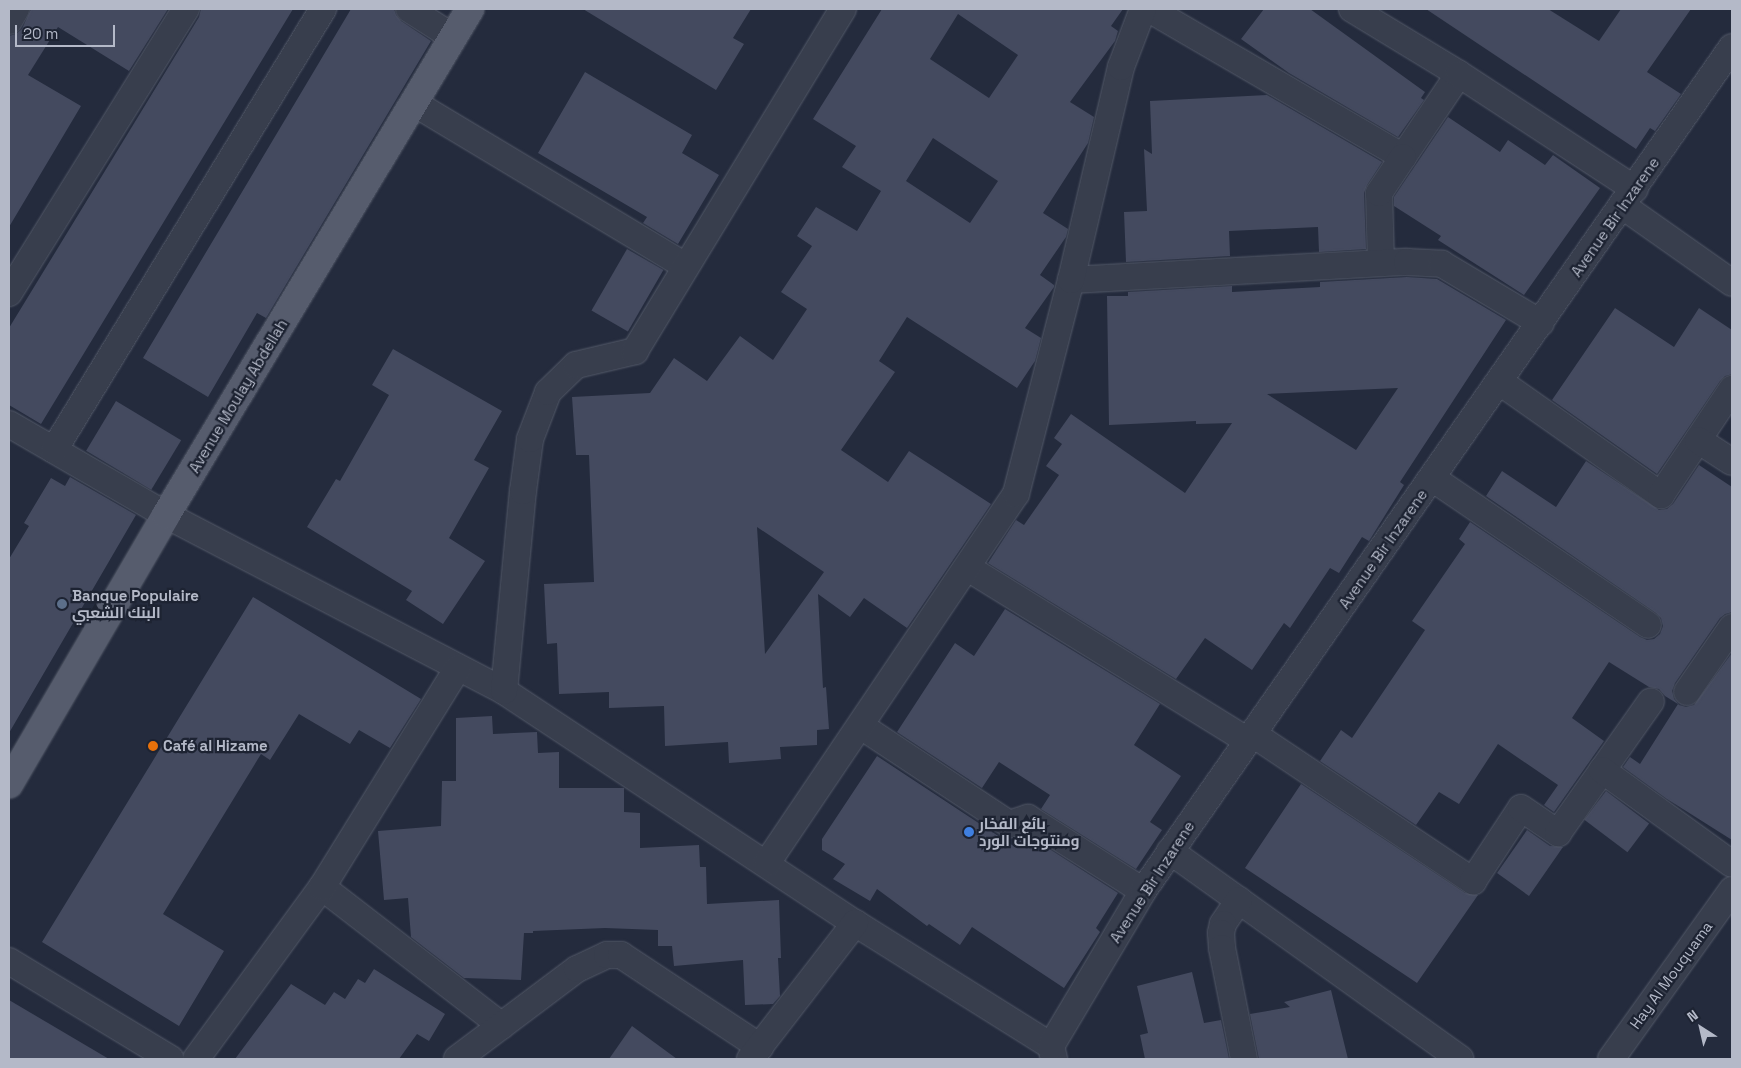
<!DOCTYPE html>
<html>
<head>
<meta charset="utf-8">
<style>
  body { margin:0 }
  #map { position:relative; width:1741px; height:1068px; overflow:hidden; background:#242b3d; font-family:"Space Grotesk",Cairo,sans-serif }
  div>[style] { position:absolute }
  .building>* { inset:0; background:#444a5f; transform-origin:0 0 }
  .roads { filter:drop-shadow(0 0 1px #535968) drop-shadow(0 0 1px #535968) }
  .street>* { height:26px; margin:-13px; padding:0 13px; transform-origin:13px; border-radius:13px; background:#383e4d }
  .primary>* { height:28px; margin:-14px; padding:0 14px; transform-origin:14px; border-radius:14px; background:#565c6d }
  .dots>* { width:14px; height:14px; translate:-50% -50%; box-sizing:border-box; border:2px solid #1d2332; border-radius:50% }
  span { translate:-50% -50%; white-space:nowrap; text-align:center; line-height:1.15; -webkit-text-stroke:4.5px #1d2332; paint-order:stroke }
  .street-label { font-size:15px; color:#b4b9c8 }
  .poi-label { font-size:15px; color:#b4b9c8; font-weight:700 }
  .left { translate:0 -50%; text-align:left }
  .frame { position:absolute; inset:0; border:10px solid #b4b9c8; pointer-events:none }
  .north { position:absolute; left:1676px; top:1003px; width:50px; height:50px; -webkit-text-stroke:4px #1d2332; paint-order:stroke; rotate:325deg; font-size:14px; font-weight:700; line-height:20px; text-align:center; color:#b4b9c8 }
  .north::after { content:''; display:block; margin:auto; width:18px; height:22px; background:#b4b9c8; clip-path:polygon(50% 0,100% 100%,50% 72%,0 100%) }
  .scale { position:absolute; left:15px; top:25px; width:100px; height:22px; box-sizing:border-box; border:2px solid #b4b9c8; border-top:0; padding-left:6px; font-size:15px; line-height:18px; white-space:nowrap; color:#b4b9c8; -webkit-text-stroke:4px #1d2332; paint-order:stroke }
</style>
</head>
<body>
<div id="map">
  <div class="building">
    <i style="clip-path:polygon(31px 9px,168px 9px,129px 71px,58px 27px,28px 75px,81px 106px,9px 227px,9px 36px,16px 34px,22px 29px)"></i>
    <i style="clip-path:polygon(201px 9px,293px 9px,41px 424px,9px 405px,9px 328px,199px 17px)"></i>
    <i style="clip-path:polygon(351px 9px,394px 9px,396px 15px,401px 21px,431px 41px,266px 318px,257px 313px,208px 397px,143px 358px)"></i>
    <i style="clip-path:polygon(583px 9px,751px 9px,733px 38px,744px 44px,716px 90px)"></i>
    <i style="clip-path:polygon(evenodd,882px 9px,1123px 9px,1111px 26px,1118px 31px,1115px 41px,1070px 102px,1094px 117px,1088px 143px,1043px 213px,1068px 229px,1066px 237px,1040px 275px,1054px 285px,1054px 287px,1025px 328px,1041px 338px,1035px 361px,1017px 388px,907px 317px,879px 361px,895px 372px,841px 450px,888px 482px,909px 451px,991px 504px,907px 628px,864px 598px,850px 617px,818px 594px,823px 688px,826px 687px,829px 729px,817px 730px,817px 745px,780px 747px,781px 759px,729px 763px,728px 742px,665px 746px,664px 706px,609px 708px,609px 692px,559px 694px,557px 643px,547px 644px,544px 584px,594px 582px,589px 455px,576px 455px,572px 397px,650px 393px,674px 358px,707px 381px,740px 336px,773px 360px,807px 309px,781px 292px,812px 246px,797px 236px,816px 207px,857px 231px,881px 191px,842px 167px,856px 146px,813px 119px,882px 9px,958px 14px,1018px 55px,989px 98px,930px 59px,958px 14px,882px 9px,933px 138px,998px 181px,970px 223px,906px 181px,933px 138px,882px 9px,757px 527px,824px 572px,765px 654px,757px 527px)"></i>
    <i style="clip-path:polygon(1264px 9px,1310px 9px,1425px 92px,1421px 98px,1424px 100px,1398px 137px,1289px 73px,1241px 39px)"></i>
    <i style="clip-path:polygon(1426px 9px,1548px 9px,1599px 41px,1621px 9px,1691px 9px,1647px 72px,1681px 94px,1655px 131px,1650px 128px,1636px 149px)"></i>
    <i style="clip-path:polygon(585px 72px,692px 135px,682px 153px,719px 175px,678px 244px,643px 223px,647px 217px,538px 153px)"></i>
    <i style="clip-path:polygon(1267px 95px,1382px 162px,1367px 185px,1364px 193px,1366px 249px,1319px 252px,1318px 227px,1229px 231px,1230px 256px,1126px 262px,1124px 212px,1147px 211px,1144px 149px,1152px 154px,1150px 101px)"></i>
    <i style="clip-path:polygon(1448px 117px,1500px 152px,1508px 140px,1545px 165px,1553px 155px,1600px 188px,1524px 295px,1438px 240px,1441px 236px,1394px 206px,1394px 197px)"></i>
    <i style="left:627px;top:249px;width:42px;height:71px;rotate:30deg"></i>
    <i style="clip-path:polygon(evenodd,1407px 277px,1437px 279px,1506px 320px,1400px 482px,1404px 485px,1369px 541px,1362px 537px,1339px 573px,1330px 568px,1290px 628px,1284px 623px,1252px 670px,1205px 638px,1176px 679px,988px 563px,1016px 520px,1024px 525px,1059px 475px,1046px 466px,1062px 444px,1054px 438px,1071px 414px,1185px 493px,1232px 423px,1196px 424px,1196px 421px,1109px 425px,1107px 296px,1128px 296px,1128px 292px,1232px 286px,1232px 292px,1320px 287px,1320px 282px,1407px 277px,1398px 388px,1356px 450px,1267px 394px,1398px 388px)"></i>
    <i style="clip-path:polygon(1615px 308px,1674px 347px,1699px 308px,1732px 330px,1732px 374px,1725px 376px,1720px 381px,1657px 474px,1552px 400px)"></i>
    <i style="clip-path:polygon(393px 349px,502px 411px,474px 460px,489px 468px,449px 538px,485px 561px,443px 624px,406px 600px,412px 591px,307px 527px,336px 479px,340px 481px,389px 395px,372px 385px)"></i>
    <i style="left:116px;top:401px;width:76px;height:58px;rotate:31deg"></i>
    <i style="clip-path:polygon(1586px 461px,1659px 510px,1667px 509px,1673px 504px,1699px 465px,1732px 487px,1732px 612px,1725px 614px,1720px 618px,1675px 683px,1672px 691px,1674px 699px,1679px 705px,1686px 707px,1694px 705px,1732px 653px,1732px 840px,1667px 799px,1623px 767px,1630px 757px,1640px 764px,1678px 704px,1665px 696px,1659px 689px,1649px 687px,1609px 662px,1572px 718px,1604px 741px,1554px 812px,1544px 805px,1558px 785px,1498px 744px,1459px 804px,1439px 792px,1416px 825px,1320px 761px,1341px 730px,1352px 738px,1425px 630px,1412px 621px,1465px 544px,1459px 539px,1470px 522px,1640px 637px,1647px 640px,1654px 639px,1660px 634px,1663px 626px,1661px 618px,1656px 613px,1486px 496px,1502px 471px,1556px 507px)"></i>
    <i style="clip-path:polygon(70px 477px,136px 515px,9px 733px,9px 559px,29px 526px,24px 523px,51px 478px,65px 486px)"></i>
    <i style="clip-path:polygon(253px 597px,421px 699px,390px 748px,359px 730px,350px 744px,299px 714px,270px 760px,261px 754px,163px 914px,224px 951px,179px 1026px,42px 942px)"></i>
    <i style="clip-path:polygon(1005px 609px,1160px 704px,1134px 745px,1181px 776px,1150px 822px,1162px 830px,1136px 869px,1041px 809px,1050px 795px,999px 762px,982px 788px,897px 732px,955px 643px,974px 656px)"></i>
    <i style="clip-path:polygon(492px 716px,493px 734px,537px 732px,538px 753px,559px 752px,559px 788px,624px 788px,624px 812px,640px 813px,640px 848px,699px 845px,700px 867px,706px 867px,707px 904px,779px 900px,781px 958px,778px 958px,780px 996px,773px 1004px,745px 1005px,743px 960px,674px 966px,672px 946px,658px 946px,658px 930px,605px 928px,533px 931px,533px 933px,524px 933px,521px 980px,464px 978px,411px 937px,408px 898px,384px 900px,378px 831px,441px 826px,442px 781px,456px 781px,456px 718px)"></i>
    <i style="clip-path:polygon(877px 756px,1015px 847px,1026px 834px,1118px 893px,1096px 928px,1100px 932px,1064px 988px,972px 927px,960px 945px,929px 924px,927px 926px,877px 889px,870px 901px,833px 879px,845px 864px,822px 850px,822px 839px)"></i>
    <i style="clip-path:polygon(1301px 784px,1465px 893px,1478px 895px,1417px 983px,1245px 868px)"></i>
    <i style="left:1606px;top:791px;width:54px;height:36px;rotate:37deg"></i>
    <i style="clip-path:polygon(1527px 830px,1550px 846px,1563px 847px,1529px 896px,1497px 873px)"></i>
    <i style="clip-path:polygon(374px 969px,445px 1014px,429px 1041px,417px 1034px,399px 1059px,235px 1059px,291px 984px,325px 1005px,334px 992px,345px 999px,358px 979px,365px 983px)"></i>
    <i style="clip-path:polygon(1192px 972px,1204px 1023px,1221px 1020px,1229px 1059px,1145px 1059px,1140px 1035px,1148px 1033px,1137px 986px)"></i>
    <i style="clip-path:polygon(1331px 990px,1348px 1059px,1259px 1059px,1250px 1014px,1290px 1007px,1284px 1002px)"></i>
    <i style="clip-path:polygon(9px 1000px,109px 1059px,9px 1059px)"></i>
    <i style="clip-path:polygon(632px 1026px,677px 1059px,609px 1059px)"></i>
  </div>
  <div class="roads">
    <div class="street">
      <i style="left:409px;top:9px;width:52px;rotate:32.5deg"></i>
      <i style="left:1149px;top:9px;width:294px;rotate:30.2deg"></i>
      <i style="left:1403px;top:157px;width:100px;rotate:-56deg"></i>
      <i style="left:1352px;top:9px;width:125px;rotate:31.3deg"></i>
      <i style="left:1459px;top:74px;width:210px;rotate:33.2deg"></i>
      <i style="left:9px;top:21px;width:14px;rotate:-60deg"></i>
      <i style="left:414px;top:103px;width:316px;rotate:31deg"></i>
      <i style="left:1623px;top:206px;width:133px;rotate:35.2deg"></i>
      <i style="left:1381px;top:263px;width:70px;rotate:-91.6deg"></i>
      <i style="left:1379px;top:193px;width:43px;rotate:-56.3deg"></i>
      <i style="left:1071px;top:280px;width:336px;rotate:-3.1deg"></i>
      <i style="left:1407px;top:262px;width:35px;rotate:3deg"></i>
      <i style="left:1442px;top:264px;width:115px;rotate:30.8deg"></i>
      <i style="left:9px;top:293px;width:335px;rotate:-58.1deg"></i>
      <i style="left:1500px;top:382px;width:197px;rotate:35.1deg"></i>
      <i style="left:1661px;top:495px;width:128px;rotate:-56.2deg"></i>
      <i style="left:9px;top:424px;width:181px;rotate:30.1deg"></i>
      <i style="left:166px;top:515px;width:381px;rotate:27.5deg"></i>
      <i style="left:504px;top:691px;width:421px;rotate:33.5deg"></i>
      <i style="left:855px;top:923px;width:231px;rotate:32.1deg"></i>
      <i style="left:1698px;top:440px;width:40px;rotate:32.9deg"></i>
      <i style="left:54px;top:450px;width:517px;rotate:-58.62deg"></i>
      <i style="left:1432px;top:478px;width:261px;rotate:34.2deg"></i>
      <i style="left:968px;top:568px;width:329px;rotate:31.7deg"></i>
      <i style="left:504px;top:691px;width:201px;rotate:-84.6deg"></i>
      <i style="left:523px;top:491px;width:52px;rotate:-82.3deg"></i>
      <i style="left:530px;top:439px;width:50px;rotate:-69deg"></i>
      <i style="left:548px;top:392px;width:39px;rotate:-44deg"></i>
      <i style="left:576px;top:365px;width:61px;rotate:-13.3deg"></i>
      <i style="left:635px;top:351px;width:400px;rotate:-58.7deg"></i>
      <i style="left:1687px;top:692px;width:79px;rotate:-55.3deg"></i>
      <i style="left:861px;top:726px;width:178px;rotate:33.5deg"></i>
      <i style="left:1009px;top:824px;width:20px;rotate:-18deg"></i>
      <i style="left:1028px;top:818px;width:136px;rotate:32.4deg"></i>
      <i style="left:1253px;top:734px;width:265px;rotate:33.8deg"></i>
      <i style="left:1473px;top:881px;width:87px;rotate:-56.7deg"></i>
      <i style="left:1521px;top:808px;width:45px;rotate:34deg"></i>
      <i style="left:1558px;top:833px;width:161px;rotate:-54.8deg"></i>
      <i style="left:1602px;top:770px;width:160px;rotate:35.9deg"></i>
      <i style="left:1170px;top:851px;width:357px;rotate:35.6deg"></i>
      <i style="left:767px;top:863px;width:445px;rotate:-56deg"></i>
      <i style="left:1016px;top:494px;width:221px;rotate:-75.6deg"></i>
      <i style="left:1071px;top:280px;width:219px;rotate:-76.8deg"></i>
      <i style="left:1121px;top:67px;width:62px;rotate:-69.2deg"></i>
      <i style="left:322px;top:887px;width:227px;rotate:37.7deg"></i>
      <i style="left:1239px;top:900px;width:29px;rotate:124deg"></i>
      <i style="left:1223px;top:924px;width:9px;rotate:103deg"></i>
      <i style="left:1221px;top:933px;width:15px;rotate:86deg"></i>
      <i style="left:1222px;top:948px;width:113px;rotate:78.8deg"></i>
      <i style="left:9px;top:961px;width:189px;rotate:31.2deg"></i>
      <i style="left:196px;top:1059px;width:213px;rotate:-53.8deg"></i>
      <i style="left:322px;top:887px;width:258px;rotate:-58.2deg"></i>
      <i style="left:457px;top:1059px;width:150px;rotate:-36.9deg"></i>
      <i style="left:577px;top:969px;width:33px;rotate:-25deg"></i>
      <i style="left:607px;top:955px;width:14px"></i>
      <i style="left:621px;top:955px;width:167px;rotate:33.5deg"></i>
      <i style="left:750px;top:1059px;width:172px;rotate:-52.3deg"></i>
      <i style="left:1054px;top:1059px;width:13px;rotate:-103deg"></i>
      <i style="left:1051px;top:1046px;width:180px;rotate:-59.3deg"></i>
      <i style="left:1143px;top:891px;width:1029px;rotate:-55.09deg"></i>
      <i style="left:1611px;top:1059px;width:208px;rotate:-54.4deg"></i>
    </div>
    <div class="primary">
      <i style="left:9px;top:784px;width:311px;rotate:-59.7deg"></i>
      <i style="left:166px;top:515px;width:590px;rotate:-59deg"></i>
    </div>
  </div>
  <div class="dots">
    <i style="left:62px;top:604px;background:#5c6f8a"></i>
    <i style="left:153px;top:746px;background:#e8710a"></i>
    <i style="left:969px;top:832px;background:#3f7fe0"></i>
  </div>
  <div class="street-label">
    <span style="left:1615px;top:217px;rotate:-55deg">Avenue Bir Inzarene</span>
    <span style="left:238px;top:396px;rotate:-59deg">Avenue Moulay Abdellah</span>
    <span style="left:1383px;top:549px;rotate:-55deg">Avenue Bir Inzarene</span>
    <span style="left:1152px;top:882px;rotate:-57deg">Avenue Bir Inzarene</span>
    <span style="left:1671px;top:975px;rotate:-54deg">Hay Al Mouquama</span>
  </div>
  <div class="poi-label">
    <span class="left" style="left:72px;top:604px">Banque Populaire<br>البنك الشعبي</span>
    <span class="left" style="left:163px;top:746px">Café al Hizame</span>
    <span class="left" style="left:979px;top:832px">بائع الفخار<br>ومنتوجات الورد</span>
  </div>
  <div class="frame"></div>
  <div class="north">N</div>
  <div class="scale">20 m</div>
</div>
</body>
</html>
